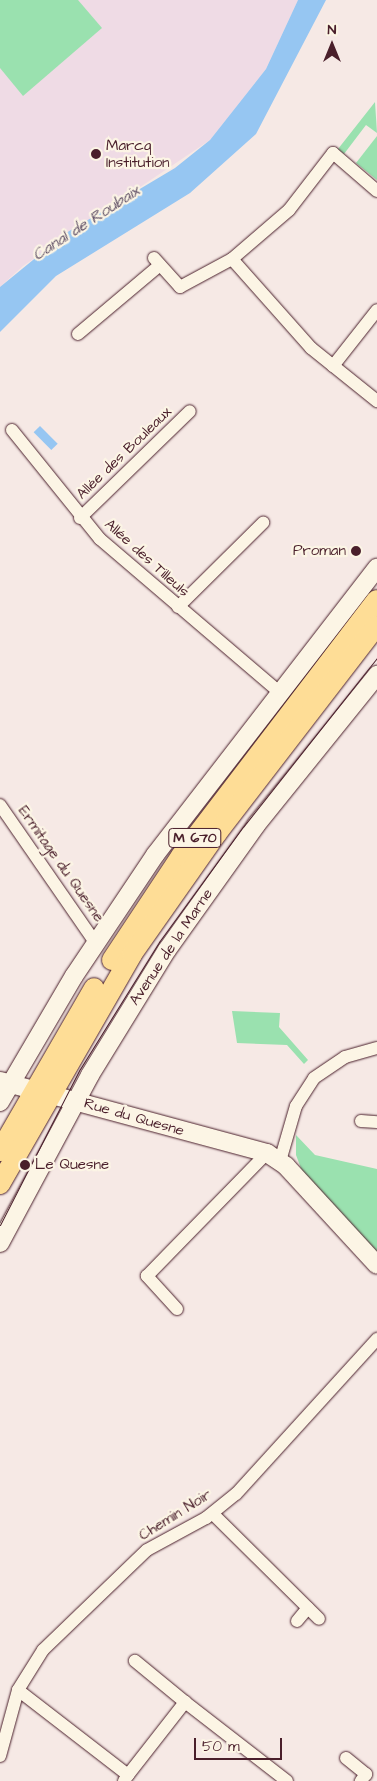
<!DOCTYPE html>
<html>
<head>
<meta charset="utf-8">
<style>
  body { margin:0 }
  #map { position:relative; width:377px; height:1781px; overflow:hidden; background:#f6e9e5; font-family:"Architects Daughter",sans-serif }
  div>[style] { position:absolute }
  .built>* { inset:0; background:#efdbe5 }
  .green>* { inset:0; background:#9ae1af }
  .water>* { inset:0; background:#96c6f2; transform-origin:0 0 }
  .roads { filter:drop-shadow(0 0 1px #4a1f2b) drop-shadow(0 0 1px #4a1f2b) }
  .street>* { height:12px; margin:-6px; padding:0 6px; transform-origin:6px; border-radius:6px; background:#fcf5e5 }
  .secondary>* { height:18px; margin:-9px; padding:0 9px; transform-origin:9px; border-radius:9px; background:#fcf5e5 }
  .primary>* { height:20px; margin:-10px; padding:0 10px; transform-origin:10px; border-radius:10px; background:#fedd96 }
  .tram>* { height:1px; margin:-0.5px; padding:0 0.5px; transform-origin:0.5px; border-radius:0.5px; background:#4a1f2b }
  .dots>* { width:14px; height:14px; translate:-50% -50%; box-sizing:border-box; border:2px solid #fcf5e5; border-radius:50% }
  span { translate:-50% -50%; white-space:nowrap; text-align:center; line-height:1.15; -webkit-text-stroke:4.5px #fcf5e5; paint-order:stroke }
  .shield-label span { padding:1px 4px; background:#fcf5e5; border:1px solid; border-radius:4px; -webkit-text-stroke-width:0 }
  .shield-label { font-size:14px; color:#4a1f2b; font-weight:700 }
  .poi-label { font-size:15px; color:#4a1f2b }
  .left { translate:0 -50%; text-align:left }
  .right { translate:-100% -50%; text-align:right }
  .street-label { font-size:15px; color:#4a1f2b }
  .water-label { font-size:16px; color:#615167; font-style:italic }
  .north { position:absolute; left:307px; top:20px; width:50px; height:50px; -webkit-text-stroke:4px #fcf5e5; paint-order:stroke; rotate:0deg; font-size:14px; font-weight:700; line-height:20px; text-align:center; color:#4a1f2b }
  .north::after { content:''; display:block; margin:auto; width:18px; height:22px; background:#4a1f2b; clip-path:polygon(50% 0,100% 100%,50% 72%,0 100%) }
  .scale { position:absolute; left:194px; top:1738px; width:88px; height:22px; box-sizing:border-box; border:2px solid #4a1f2b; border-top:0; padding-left:6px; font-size:15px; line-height:18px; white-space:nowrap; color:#4a1f2b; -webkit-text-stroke:4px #fcf5e5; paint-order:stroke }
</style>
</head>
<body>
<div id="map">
  <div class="built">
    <i style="clip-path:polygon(0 0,298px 0,266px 69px,210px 140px,23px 266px,0 287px)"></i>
  </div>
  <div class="green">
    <i style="clip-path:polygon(0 0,78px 0,102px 28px,23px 96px,0 68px)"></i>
    <i style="clip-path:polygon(375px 102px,377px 133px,366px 125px,344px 154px,338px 149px)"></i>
    <i style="clip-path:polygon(377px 136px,377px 180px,356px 163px)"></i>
    <i style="clip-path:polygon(232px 1011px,280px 1013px,279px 1027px,308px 1060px,304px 1064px,287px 1045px,237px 1043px)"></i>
    <i style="clip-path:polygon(296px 1135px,315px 1155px,377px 1169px,377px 1253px,302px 1171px,296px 1155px)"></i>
  </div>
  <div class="water">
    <i style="clip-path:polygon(298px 0,326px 0,256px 134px,190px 193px,56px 276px,0 332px,0 287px,66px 233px,175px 168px,210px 140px,266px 69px)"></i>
    <i style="left:40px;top:426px;width:25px;height:9px;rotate:45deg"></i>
  </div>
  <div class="roads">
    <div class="street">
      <i style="left:154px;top:258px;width:39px;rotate:48deg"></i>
      <i style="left:180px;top:287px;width:59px;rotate:-28.3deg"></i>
      <i style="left:232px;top:259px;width:119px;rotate:48.4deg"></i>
      <i style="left:311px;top:348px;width:85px;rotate:38.8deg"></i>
      <i style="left:232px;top:259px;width:75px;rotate:-40.7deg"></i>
      <i style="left:289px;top:210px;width:72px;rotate:-52.3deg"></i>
      <i style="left:333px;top:153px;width:58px;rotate:40.8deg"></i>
      <i style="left:78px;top:334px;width:107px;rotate:-40.1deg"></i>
      <i style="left:333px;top:366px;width:71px;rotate:-51.8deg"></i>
      <i style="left:12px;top:430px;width:140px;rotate:51.1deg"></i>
      <i style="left:100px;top:539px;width:237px;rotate:40.5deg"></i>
      <i style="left:80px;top:518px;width:153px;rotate:-44.2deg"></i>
      <i style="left:178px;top:607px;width:120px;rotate:-44.7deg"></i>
      <i style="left:0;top:805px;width:167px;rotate:55.3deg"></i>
      <i style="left:361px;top:1121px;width:16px;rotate:4deg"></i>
      <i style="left:280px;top:1161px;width:57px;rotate:-73.8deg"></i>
      <i style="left:296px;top:1106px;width:33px;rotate:-57deg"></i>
      <i style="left:314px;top:1078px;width:37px;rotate:-34deg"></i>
      <i style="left:345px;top:1057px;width:33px;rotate:-16deg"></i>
      <i style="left:177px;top:1309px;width:45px;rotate:-132.3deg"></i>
      <i style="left:147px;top:1276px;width:172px;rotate:-45.7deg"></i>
      <i style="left:213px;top:1514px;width:149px;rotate:44.7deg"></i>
      <i style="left:297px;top:1621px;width:17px;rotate:-50deg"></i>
      <i style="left:18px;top:1690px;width:139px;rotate:37.7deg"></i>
      <i style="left:128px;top:1775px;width:7px;rotate:124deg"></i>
      <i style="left:185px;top:1702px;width:129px;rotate:37.8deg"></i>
      <i style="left:0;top:1756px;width:68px;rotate:-74.7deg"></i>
      <i style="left:18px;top:1690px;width:47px;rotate:-58deg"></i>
      <i style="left:43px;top:1650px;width:144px;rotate:-43.9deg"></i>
      <i style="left:147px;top:1550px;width:67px;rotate:-28.5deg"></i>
      <i style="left:206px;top:1518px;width:38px;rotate:-39deg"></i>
      <i style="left:236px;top:1494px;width:210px;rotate:-47.7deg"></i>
      <i style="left:346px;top:1758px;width:26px;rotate:39deg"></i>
      <i style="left:366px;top:1774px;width:9px;rotate:126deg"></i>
      <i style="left:128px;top:1775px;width:93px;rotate:-52deg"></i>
      <i style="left:185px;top:1702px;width:65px;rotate:-140.6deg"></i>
    </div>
    <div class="secondary">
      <i style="left:0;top:1081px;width:277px;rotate:15.1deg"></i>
      <i style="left:267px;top:1153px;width:23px;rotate:34deg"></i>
      <i style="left:286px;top:1166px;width:134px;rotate:47.4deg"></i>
      <i style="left:0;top:1102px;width:146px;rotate:-59.6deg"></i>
      <i style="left:74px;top:976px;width:146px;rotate:-56.2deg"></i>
      <i style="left:155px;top:855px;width:363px;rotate:-52.3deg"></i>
      <i style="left:0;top:1243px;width:191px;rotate:-61.8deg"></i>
      <i style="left:90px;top:1075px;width:147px;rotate:-58.4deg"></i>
      <i style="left:167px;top:950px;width:153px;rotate:-54.5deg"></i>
      <i style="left:256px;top:825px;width:193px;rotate:-51.1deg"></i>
    </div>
    <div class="primary">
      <i style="left:112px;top:960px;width:125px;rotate:-56.4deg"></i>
      <i style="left:181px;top:856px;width:322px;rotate:-52.6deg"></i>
      <i style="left:0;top:1151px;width:188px;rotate:-60deg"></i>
      <i style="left:0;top:1184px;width:265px;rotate:-60.1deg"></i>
      <i style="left:132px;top:954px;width:148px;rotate:-54.9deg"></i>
      <i style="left:217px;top:833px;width:262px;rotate:-52.4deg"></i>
    </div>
  </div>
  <div class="tram">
    <i style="left:0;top:1225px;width:175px;rotate:-62.9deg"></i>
    <i style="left:80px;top:1069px;width:150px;rotate:-58.1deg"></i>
    <i style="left:159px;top:942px;width:142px;rotate:-53.9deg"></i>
    <i style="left:243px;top:827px;width:216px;rotate:-51.6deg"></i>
  </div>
  <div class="dots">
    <i style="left:96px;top:154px;background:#4a1f2b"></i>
    <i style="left:356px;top:551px;background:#4a1f2b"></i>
    <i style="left:25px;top:1165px;background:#4a1f2b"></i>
  </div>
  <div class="shield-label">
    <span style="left:195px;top:838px">M 670</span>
  </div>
  <div class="poi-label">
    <span class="left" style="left:106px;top:154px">Marcq<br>Institution</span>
    <span class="right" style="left:346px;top:551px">Proman</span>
    <span class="left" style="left:35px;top:1165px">Le Quesne</span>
  </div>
  <div class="street-label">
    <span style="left:124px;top:453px;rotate:-44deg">Allée des Bouleaux</span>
    <span style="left:147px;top:558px;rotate:42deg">Allée des Tilleuls</span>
    <span style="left:61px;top:864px;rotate:55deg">Ermitage du Quesne</span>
    <span style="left:171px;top:947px;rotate:-56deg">Avenue de la Marne</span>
    <span style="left:134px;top:1117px;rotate:16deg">Rue du Quesne</span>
    <span style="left:175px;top:1515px;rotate:-32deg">Chemin Noir</span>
  </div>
  <div class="water-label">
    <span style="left:86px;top:223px;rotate:-33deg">Canal de Roubaix</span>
  </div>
  <div class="north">N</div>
  <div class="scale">50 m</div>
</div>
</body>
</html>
